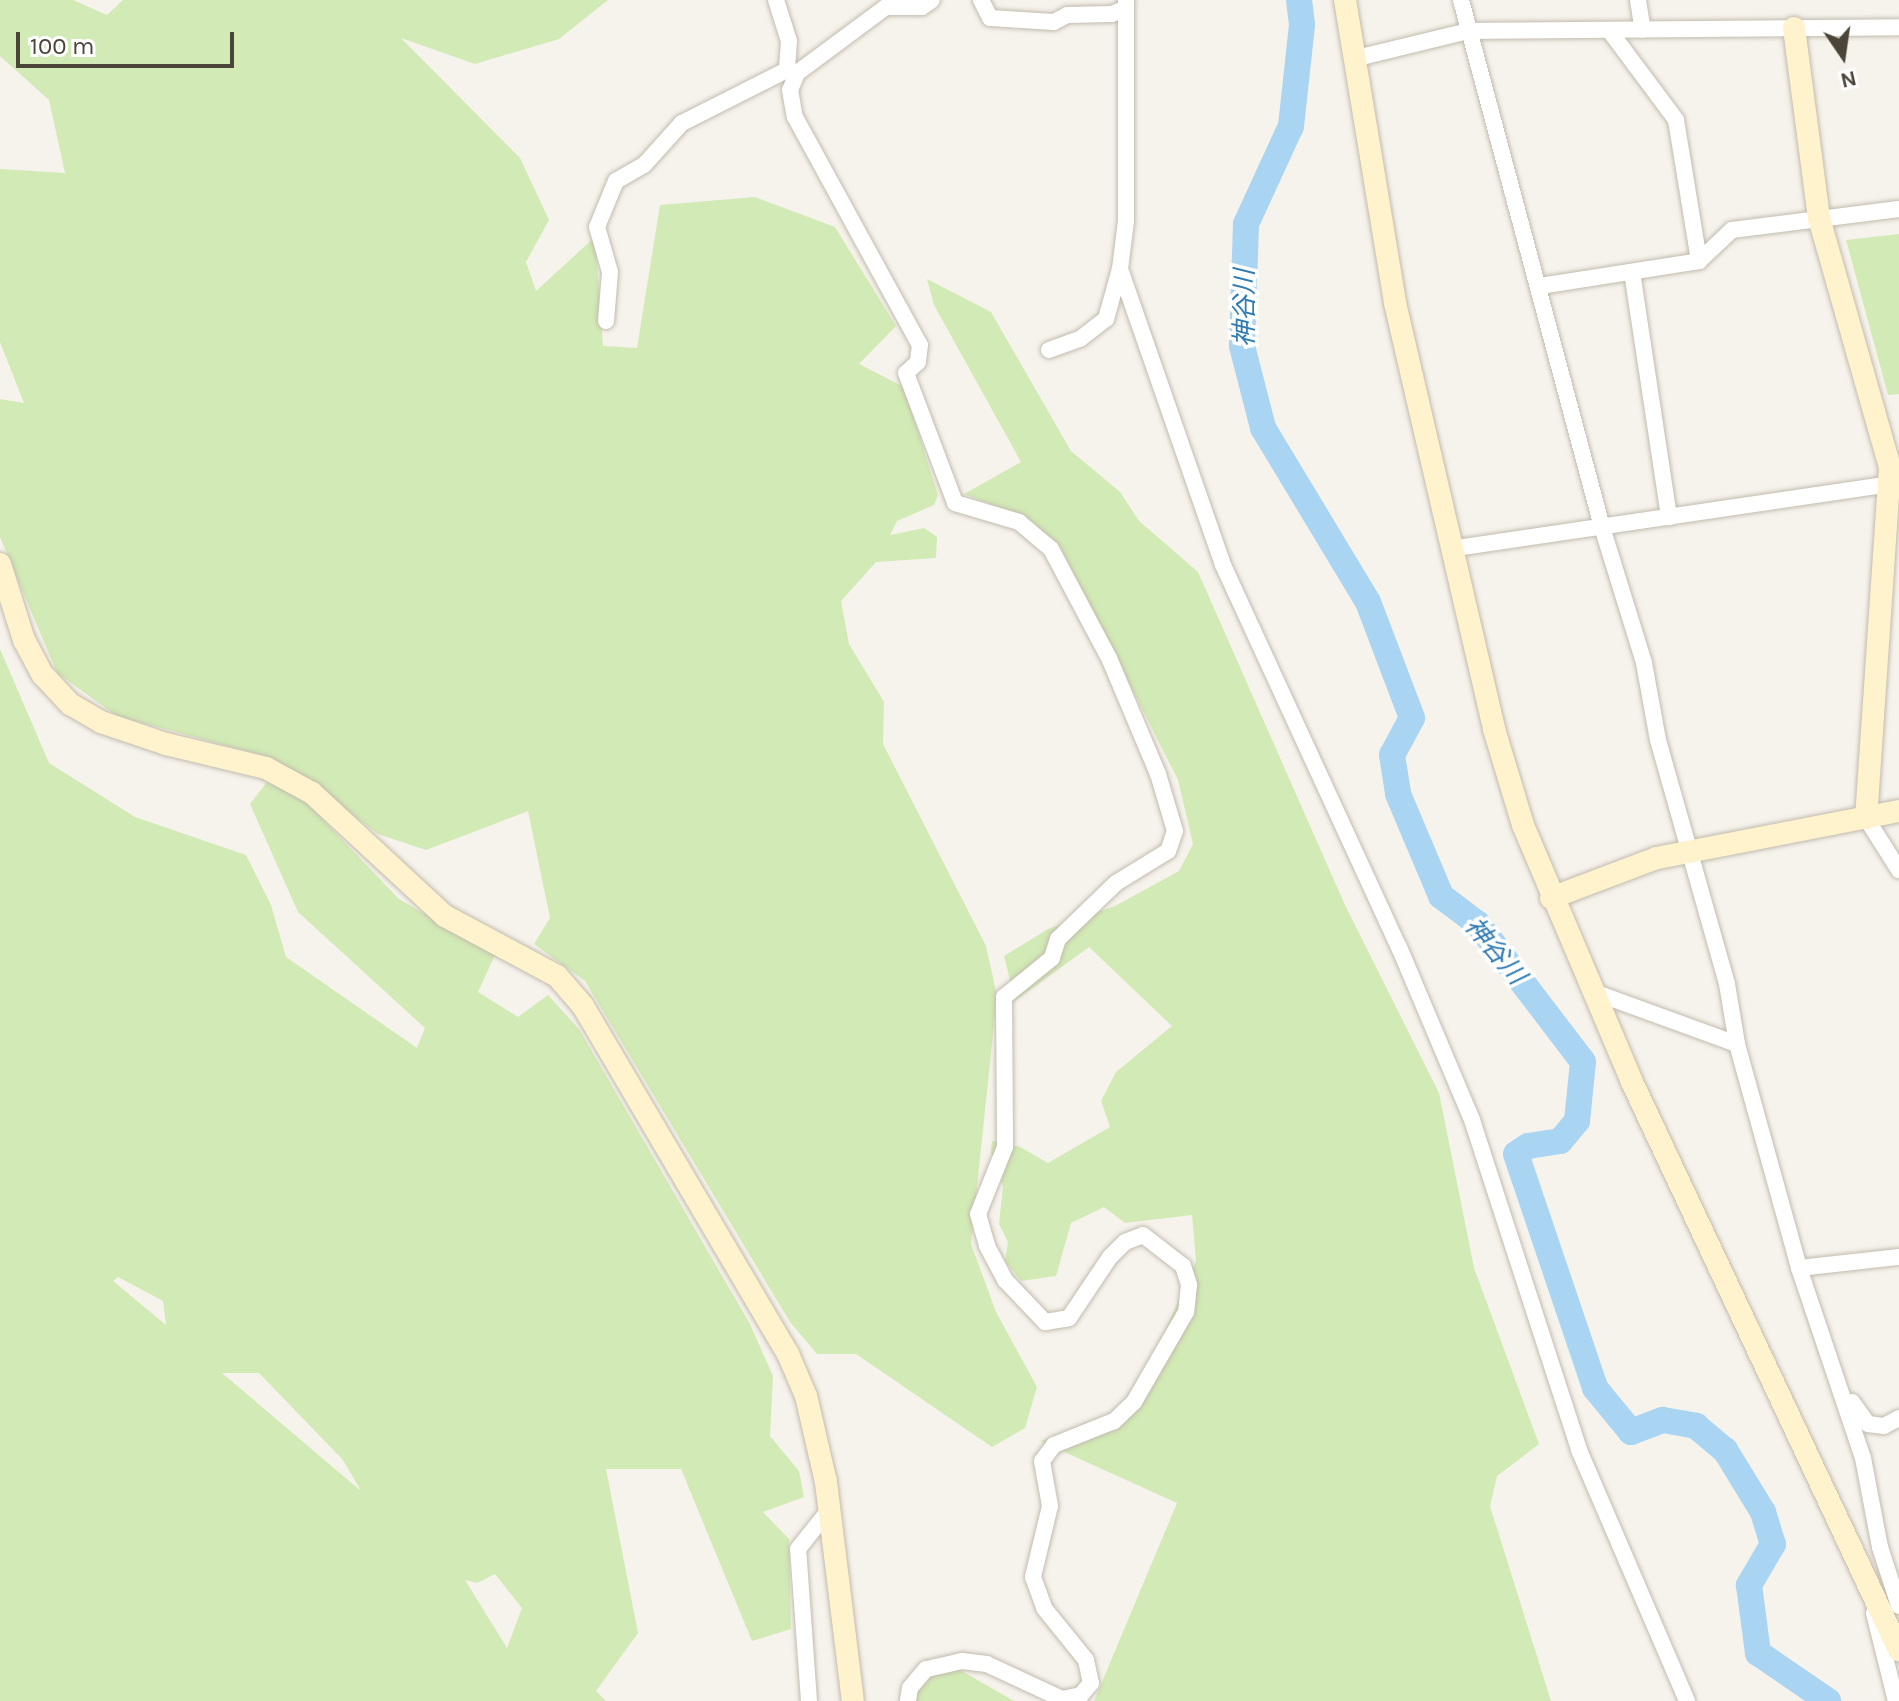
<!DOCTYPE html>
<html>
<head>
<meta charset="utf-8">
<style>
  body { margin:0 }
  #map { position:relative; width:1899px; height:1701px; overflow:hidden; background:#f6f3ec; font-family:Karla,"Noto Sans JP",sans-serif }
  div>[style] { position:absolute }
  .green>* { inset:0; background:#d2eab5 }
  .river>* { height:26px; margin:-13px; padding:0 13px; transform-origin:13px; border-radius:13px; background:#a9d4f2 }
  .roads { filter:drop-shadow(0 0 2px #c2bbae) drop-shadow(0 0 2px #c2bbae) }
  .street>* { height:16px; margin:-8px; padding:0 8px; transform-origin:8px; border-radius:8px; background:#fff }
  .secondary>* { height:22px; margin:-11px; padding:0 11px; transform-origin:11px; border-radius:11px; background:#fff3cd }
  span { translate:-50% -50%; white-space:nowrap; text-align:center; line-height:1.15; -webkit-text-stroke:7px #fff; paint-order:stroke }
  .water-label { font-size:26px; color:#2e7ab2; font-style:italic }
  .north { position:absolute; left:1803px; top:16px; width:80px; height:80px; -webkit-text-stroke:6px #fff; paint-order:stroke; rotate:167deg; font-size:22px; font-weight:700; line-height:32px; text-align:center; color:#4b4439 }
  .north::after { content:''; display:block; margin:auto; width:28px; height:36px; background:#4b4439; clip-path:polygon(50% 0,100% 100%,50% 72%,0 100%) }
  .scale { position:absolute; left:16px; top:32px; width:218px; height:36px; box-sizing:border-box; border:4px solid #4b4439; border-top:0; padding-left:10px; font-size:24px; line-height:28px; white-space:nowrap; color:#4b4439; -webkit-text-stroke:6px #fff; paint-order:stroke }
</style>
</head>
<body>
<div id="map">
  <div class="green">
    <i style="clip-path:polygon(0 0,73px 0,107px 15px,123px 0,608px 0,559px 39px,475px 64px,401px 38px,520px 158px,549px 220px,526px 262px,536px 291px,595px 237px,603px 346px,637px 348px,660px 205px,755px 197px,835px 227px,896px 326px,859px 364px,904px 387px,938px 495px,934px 505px,897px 521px,890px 535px,924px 528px,937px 537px,936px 558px,876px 562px,841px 601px,849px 644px,884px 702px,883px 744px,986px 946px,997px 996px,971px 1244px,996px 1312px,1037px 1387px,1025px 1428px,992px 1447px,856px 1354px,817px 1354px,790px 1322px,585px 981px,534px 944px,550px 918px,528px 811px,426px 850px,378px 834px,304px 777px,261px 755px,117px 716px,57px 673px,0 537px,0 399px,24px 403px,0 342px,0 169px,65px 173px,49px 100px,0 56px)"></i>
    <i style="clip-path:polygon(1899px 234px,1899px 394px,1888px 395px,1846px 240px)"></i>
    <i style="clip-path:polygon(927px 279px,991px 312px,1071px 451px,1120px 492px,1139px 521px,1198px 572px,1345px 905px,1439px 1093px,1474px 1268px,1539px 1444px,1497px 1476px,1490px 1506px,1551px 1701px,1094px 1701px,1177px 1503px,1040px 1441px,1105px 1422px,1138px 1391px,1196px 1261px,1192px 1215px,1125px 1223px,1104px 1207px,1071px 1223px,1056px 1276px,1021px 1281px,1005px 1261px,1008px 1242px,999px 1224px,1003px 1186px,991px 1152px,992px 1141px,1020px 1147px,1048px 1163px,1110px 1127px,1101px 1101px,1116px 1072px,1172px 1026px,1089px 947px,1015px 1001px,1004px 956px,1048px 929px,1115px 906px,1179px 871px,1193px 844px,1178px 780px,1060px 546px,1028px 518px,964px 494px,1021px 462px,934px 305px)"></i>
    <i style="clip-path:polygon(evenodd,0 649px,49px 763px,135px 817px,246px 855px,271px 905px,286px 957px,417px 1048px,425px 1028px,298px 912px,250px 804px,267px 782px,303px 799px,399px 899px,495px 955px,478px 992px,518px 1017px,548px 995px,579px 1029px,750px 1324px,773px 1376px,770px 1436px,799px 1471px,804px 1497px,763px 1512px,789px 1539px,791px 1629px,752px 1641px,681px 1469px,606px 1469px,638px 1633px,596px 1691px,606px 1701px,0 1701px,0 649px,118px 1277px,163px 1301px,166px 1325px,113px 1281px,118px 1277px,0 649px,222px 1373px,259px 1373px,343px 1460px,361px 1491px,222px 1373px,0 649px,495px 1574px,522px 1608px,507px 1648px,465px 1580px,477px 1583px,495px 1574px)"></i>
    <i style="clip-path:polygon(924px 1665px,953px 1666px,1014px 1701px,913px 1701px)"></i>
  </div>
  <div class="river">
    <i style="left:1299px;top:0;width:25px;rotate:83deg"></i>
    <i style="left:1302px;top:25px;width:102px;rotate:96.2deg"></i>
    <i style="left:1291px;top:126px;width:108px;rotate:114.7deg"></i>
    <i style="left:1246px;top:224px;width:122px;rotate:91.9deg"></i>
    <i style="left:1242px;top:346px;width:85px;rotate:75.6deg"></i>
    <i style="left:1263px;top:428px;width:203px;rotate:58.9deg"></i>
    <i style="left:1368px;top:602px;width:124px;rotate:69.2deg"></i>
    <i style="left:1412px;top:718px;width:42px;rotate:118.4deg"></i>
    <i style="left:1392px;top:755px;width:39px;rotate:81deg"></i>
    <i style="left:1398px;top:794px;width:111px;rotate:67.1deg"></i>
    <i style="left:1441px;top:896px;width:46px;rotate:37.1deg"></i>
    <i style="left:1478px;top:924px;width:173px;rotate:52.7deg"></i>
    <i style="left:1583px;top:1062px;width:59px;rotate:95.8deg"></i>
    <i style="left:1577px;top:1121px;width:26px;rotate:130deg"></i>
    <i style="left:1560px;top:1141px;width:32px;rotate:171deg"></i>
    <i style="left:1528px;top:1146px;width:14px;rotate:146deg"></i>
    <i style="left:1516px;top:1154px;width:247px;rotate:71.3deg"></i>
    <i style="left:1595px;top:1388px;width:57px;rotate:50.7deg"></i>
    <i style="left:1631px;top:1432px;width:34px;rotate:-21deg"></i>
    <i style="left:1663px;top:1420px;width:34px;rotate:10deg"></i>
    <i style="left:1696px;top:1426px;width:38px;rotate:40deg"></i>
    <i style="left:1725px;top:1450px;width:73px;rotate:58.5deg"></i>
    <i style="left:1763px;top:1512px;width:34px;rotate:73deg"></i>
    <i style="left:1773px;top:1544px;width:48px;rotate:120.3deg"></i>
    <i style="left:1749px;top:1585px;width:69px;rotate:82.5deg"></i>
    <i style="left:1758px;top:1653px;width:85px;rotate:34.4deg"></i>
  </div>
  <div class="roads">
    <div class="street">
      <i style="left:776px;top:0;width:43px;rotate:72.4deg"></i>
      <i style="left:789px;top:41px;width:29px;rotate:94deg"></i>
      <i style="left:787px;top:70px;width:10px;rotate:17deg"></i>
      <i style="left:797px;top:73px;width:111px;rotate:-36.6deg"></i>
      <i style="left:886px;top:7px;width:36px"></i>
      <i style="left:922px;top:7px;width:12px;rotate:-35deg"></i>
      <i style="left:981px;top:0;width:20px;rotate:63deg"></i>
      <i style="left:990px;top:18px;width:64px;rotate:3.6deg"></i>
      <i style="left:1054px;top:22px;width:15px;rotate:-28deg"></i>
      <i style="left:1067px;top:15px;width:45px;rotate:-1.3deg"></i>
      <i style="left:1112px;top:14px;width:15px;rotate:-23deg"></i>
      <i style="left:1461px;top:0;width:546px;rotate:75.02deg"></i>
      <i style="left:1602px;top:527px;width:142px;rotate:72.8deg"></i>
      <i style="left:1644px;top:663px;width:78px;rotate:79.7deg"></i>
      <i style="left:1658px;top:740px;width:254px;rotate:74.2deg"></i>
      <i style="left:1727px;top:984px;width:61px;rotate:80.5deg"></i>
      <i style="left:1737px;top:1044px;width:232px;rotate:74.5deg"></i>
      <i style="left:1799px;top:1268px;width:200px;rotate:71.4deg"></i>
      <i style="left:1863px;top:1458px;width:91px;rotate:79.2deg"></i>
      <i style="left:1880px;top:1547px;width:62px;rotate:72.1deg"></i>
      <i style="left:1638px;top:0;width:30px;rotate:81deg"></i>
      <i style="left:1609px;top:30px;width:112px;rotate:53.3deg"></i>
      <i style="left:1676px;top:120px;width:143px;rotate:80.7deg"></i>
      <i style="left:1353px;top:59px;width:118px;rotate:-13.7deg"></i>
      <i style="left:1468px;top:31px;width:431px;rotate:-0.5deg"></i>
      <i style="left:797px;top:73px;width:18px;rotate:112deg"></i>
      <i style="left:790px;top:90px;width:27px;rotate:80deg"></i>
      <i style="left:795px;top:117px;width:260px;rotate:61.3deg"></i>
      <i style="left:920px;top:345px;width:17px;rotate:97deg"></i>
      <i style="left:918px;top:362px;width:16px;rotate:137deg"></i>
      <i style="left:906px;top:373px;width:139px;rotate:69.3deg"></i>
      <i style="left:955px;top:503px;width:67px;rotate:16.5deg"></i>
      <i style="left:1019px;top:522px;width:42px;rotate:40.2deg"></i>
      <i style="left:1051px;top:549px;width:123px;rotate:62deg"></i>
      <i style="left:1109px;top:658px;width:126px;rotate:67.1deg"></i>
      <i style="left:1158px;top:774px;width:59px;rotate:73.4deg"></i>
      <i style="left:1175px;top:831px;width:21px;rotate:109deg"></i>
      <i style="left:1168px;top:851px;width:61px;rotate:148.4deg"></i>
      <i style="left:1116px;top:883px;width:81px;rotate:136deg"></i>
      <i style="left:1058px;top:939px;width:20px;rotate:108deg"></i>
      <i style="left:1052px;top:958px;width:62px;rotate:140.9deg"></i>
      <i style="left:1004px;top:997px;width:150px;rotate:89.6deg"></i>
      <i style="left:1005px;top:1147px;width:72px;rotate:111.9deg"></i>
      <i style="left:978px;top:1214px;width:33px;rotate:74deg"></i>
      <i style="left:987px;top:1246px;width:40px;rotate:62deg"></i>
      <i style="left:1006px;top:1281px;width:57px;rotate:46.4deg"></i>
      <i style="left:1045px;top:1322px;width:24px;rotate:-9deg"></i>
      <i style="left:1069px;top:1318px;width:73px;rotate:-56.1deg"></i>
      <i style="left:1110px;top:1257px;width:21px;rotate:-45deg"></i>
      <i style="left:1125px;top:1242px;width:19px;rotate:-21deg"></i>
      <i style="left:1143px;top:1235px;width:51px;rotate:37.8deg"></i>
      <i style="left:1183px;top:1266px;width:20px;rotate:72deg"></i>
      <i style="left:1189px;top:1285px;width:27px;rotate:96deg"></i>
      <i style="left:1186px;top:1312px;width:104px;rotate:120deg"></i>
      <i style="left:1134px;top:1402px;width:28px;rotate:136deg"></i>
      <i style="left:1114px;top:1421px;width:65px;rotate:158.2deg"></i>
      <i style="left:1054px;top:1445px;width:20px;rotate:127deg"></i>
      <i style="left:1042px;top:1461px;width:46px;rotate:79.9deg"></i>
      <i style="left:1050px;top:1506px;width:73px;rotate:103.5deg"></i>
      <i style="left:1033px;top:1577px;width:33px;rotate:70deg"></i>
      <i style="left:1044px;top:1608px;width:67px;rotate:51.1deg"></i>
      <i style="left:1086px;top:1660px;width:24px;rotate:78deg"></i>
      <i style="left:1091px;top:1683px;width:16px;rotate:130deg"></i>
      <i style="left:1081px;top:1695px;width:19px;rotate:168deg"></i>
      <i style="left:1062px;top:1699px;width:83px;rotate:-155deg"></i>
      <i style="left:987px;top:1664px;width:25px;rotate:-173deg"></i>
      <i style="left:962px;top:1661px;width:37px;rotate:167deg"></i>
      <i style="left:926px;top:1669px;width:25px;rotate:130deg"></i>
      <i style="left:910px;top:1688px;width:13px;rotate:99deg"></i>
      <i style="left:1120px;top:269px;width:313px;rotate:70.8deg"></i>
      <i style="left:1223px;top:565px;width:421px;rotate:65.3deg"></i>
      <i style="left:1399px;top:947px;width:188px;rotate:67.1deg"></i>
      <i style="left:1472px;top:1120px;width:347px;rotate:72deg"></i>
      <i style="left:1579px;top:1450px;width:273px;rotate:66.7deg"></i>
      <i style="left:1632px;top:272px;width:248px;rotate:81.4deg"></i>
      <i style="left:1540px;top:286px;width:161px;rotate:-8.9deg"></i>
      <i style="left:1699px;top:261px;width:45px;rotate:-43.2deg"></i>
      <i style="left:1732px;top:230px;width:168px;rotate:-7.2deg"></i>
      <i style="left:606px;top:321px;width:49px;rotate:-85.3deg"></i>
      <i style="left:610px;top:272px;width:47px;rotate:-106.1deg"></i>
      <i style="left:597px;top:227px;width:50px;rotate:-67.6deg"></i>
      <i style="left:616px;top:181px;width:32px;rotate:-30deg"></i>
      <i style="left:644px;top:165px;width:57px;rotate:-47.9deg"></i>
      <i style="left:682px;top:123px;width:118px;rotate:-26.8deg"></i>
      <i style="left:1049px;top:350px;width:33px;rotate:-20deg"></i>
      <i style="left:1080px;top:339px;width:33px;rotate:-38deg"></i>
      <i style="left:1106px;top:319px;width:52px;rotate:-74.4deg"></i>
      <i style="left:1120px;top:269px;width:48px;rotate:-82.9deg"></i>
      <i style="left:1126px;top:221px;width:221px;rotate:-90deg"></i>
      <i style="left:1450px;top:549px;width:452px;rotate:-8.4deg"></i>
      <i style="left:1866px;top:818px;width:62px;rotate:57.6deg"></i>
      <i style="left:1591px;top:991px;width:155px;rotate:20deg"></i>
      <i style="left:1799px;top:1268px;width:101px;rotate:-6.3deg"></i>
      <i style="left:1852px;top:1402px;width:27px;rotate:54deg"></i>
      <i style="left:1868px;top:1424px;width:16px;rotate:7deg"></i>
      <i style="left:1884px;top:1426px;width:17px;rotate:-28deg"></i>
      <i style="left:1874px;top:1613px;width:91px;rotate:76deg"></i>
      <i style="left:809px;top:1701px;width:152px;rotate:-94.1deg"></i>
      <i style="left:798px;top:1549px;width:50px;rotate:-51.5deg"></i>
    </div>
    <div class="secondary">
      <i style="left:1345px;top:0;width:307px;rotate:80.6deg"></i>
      <i style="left:1395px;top:303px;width:437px;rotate:76.9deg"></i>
      <i style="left:1494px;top:729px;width:100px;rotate:73.2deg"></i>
      <i style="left:1523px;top:825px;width:279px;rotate:67deg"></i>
      <i style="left:1632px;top:1082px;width:628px;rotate:64.82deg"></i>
      <i style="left:1794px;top:28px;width:192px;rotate:82.5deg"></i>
      <i style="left:1819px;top:218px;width:259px;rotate:74.1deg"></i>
      <i style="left:1890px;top:467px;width:352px;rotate:93.9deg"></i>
      <i style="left:0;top:564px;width:80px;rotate:72.5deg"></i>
      <i style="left:24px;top:640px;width:40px;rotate:62deg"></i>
      <i style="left:43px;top:675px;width:40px;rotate:47deg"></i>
      <i style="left:70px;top:704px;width:36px;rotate:30deg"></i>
      <i style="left:101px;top:722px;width:69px;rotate:18.7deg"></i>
      <i style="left:166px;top:744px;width:103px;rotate:13.5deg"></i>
      <i style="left:266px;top:768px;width:52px;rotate:28.5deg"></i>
      <i style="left:312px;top:793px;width:181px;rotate:42.8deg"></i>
      <i style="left:445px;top:916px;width:127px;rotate:28.2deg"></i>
      <i style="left:557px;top:976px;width:40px;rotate:49deg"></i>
      <i style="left:583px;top:1006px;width:404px;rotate:59.5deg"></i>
      <i style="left:788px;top:1354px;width:46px;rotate:66.8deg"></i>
      <i style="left:806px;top:1396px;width:88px;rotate:76.9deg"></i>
      <i style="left:826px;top:1482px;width:221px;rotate:83deg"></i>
      <i style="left:1551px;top:898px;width:113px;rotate:-20.7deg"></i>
      <i style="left:1657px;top:858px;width:247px;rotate:-11deg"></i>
    </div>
  </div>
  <div class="water-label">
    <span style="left:1245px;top:308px;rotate:-90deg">神谷川</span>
    <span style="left:1495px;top:951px;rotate:50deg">神谷川</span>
  </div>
  <div class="north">N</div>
  <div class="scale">100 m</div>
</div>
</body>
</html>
